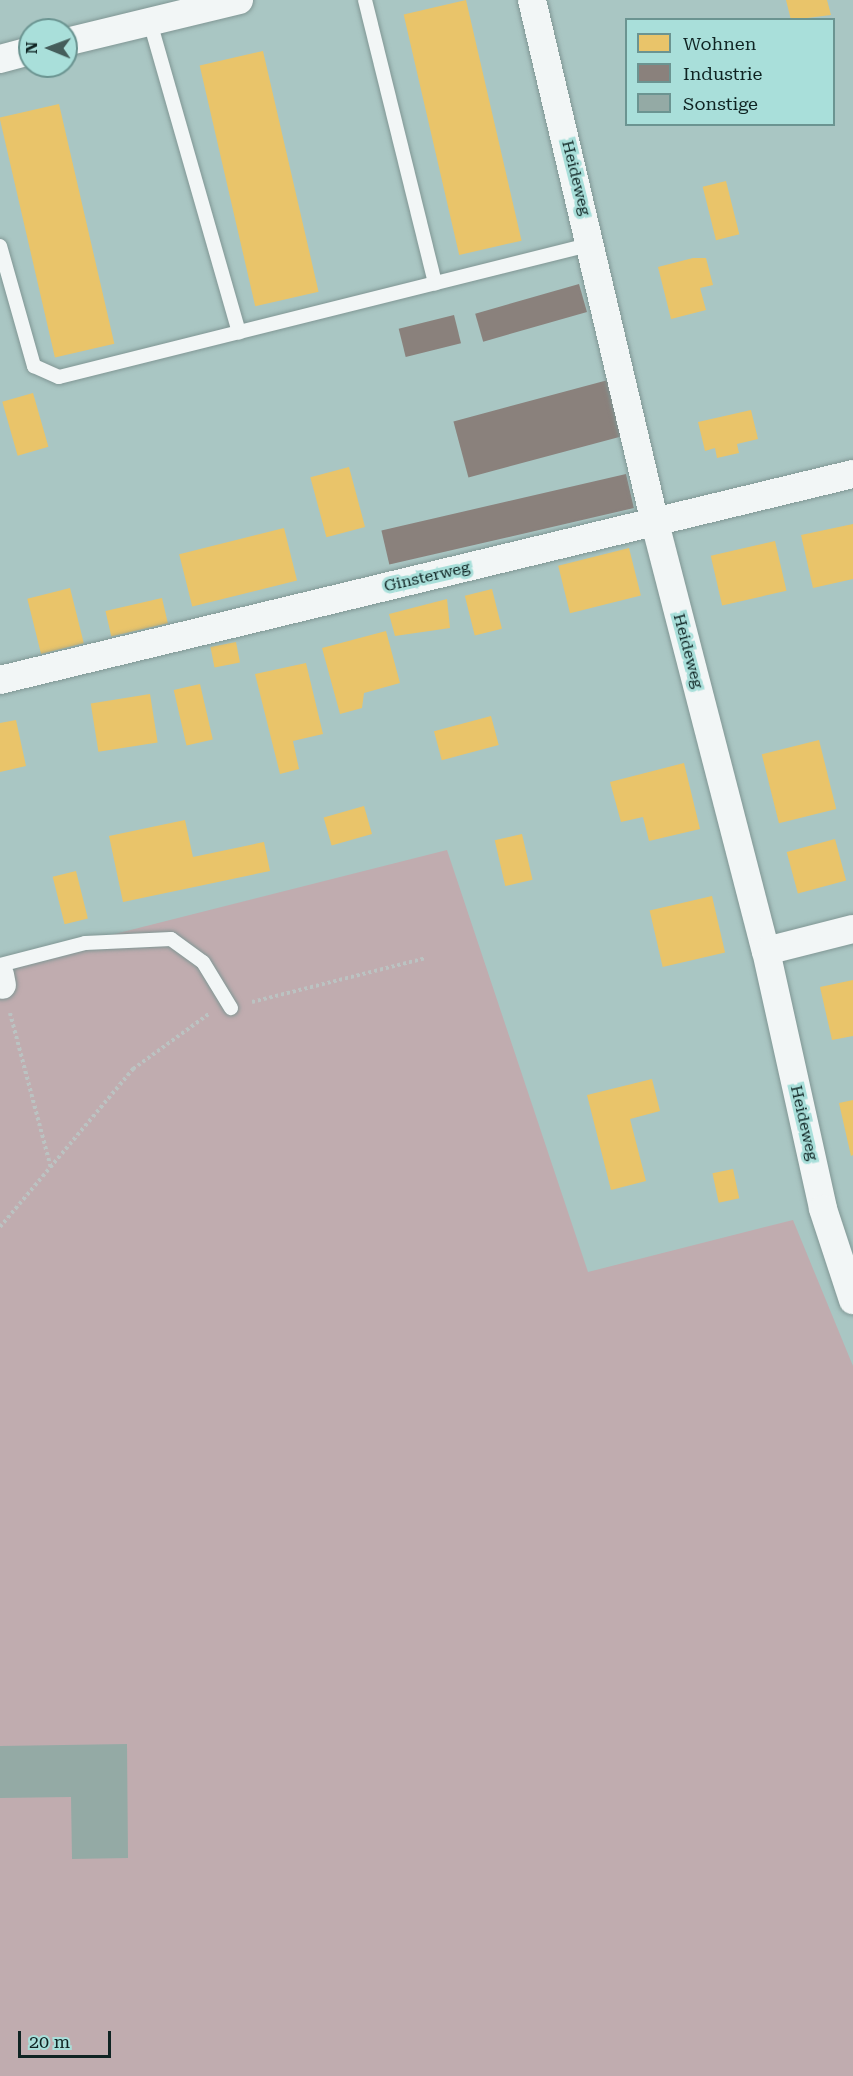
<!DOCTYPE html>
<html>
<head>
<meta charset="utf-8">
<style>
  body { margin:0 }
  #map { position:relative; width:853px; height:2076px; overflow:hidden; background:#a9c6c3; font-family:"Roboto Serif",serif }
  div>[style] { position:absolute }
  .green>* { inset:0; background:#c0acaf }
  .homes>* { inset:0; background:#e9c46a; transform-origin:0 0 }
  .industry>* { inset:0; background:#8a817c; transform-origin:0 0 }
  .building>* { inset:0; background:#94aaa5 }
  .path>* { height:4px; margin-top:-2px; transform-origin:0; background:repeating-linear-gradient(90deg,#bbc3c2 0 3px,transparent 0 6px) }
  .roads { filter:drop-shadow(0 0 2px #809694) drop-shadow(0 0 2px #809694) }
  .service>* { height:14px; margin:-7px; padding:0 7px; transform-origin:7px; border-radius:7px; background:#f2f6f6 }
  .minor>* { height:28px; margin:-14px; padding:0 14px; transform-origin:14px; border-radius:14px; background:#f2f6f6 }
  span { translate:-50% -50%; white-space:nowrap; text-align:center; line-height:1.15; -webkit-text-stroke:6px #a9dfda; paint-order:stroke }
  .street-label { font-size:16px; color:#0f2423 }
  .legend { position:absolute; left:625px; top:18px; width:210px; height:108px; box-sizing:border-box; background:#a9dfda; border:2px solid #6b9491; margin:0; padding:8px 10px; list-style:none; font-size:18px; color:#0f2423 }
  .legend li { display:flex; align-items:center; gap:12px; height:30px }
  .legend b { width:30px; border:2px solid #6b9491 }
  .north { position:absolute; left:18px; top:18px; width:60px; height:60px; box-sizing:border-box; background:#a9dfda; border:2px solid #6b9491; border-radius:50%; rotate:271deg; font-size:16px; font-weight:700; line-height:24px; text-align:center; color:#0f2423 }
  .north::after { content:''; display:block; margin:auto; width:21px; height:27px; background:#455d5b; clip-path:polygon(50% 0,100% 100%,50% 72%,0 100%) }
  .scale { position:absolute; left:18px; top:2031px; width:93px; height:27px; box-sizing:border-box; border:3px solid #0f2423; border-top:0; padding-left:8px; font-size:18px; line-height:21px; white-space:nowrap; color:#0f2423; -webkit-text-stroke:4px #a9dfda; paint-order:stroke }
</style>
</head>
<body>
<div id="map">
  <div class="green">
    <i style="clip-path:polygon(447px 850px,588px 1272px,793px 1220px,853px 1366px,853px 2076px,0 2076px,0 963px)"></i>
  </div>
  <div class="homes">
    <i style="left:466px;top:0;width:247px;height:64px;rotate:77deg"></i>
    <i style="clip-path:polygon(786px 0,827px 0,831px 15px,791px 20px)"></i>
    <i style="left:263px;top:51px;width:247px;height:65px;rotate:77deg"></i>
    <i style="left:59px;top:104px;width:246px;height:61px;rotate:77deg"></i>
    <i style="left:726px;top:181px;width:55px;height:24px;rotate:76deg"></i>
    <i style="clip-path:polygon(693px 258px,706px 258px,713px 285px,700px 288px,706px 310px,671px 319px,658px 267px)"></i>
    <i style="left:33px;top:393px;width:56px;height:32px;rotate:74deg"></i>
    <i style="clip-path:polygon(751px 410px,758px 439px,737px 444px,739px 453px,717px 458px,715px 448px,705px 451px,698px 422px)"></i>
    <i style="left:349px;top:467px;width:62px;height:40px;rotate:75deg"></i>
    <i style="clip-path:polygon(853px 524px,853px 579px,813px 588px,801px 535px)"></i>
    <i style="left:284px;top:528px;width:54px;height:108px;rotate:76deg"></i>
    <i style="left:775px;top:541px;width:51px;height:66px;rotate:77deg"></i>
    <i style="left:629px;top:548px;width:49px;height:73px;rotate:76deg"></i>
    <i style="left:70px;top:588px;width:57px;height:44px;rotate:76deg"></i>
    <i style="left:492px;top:589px;width:41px;height:28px;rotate:76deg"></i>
    <i style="left:162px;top:598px;width:26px;height:58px;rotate:77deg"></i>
    <i style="clip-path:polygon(447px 599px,450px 628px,395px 636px,389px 614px)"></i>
    <i style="clip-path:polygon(386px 631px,400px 683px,364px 693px,362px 708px,340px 714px,322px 648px)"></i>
    <i style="left:236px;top:642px;width:21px;height:26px;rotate:79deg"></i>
    <i style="clip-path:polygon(306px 663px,323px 734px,293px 741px,299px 769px,280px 774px,255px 674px)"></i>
    <i style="left:200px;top:684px;width:57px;height:27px;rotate:77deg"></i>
    <i style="left:150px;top:694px;width:49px;height:60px;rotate:81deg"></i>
    <i style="left:491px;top:716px;width:30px;height:59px;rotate:75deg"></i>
    <i style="clip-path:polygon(16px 720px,26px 766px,0 772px,0 723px)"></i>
    <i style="left:819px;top:740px;width:71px;height:59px;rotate:76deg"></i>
    <i style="clip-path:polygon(684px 763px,700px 829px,649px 841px,643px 817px,621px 822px,610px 782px)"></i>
    <i style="left:364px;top:806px;width:29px;height:42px;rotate:74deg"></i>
    <i style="clip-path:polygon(185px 820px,193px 857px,264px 842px,270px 871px,123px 902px,109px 836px)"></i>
    <i style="left:522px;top:834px;width:47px;height:28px;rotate:77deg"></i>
    <i style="left:835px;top:839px;width:43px;height:50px;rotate:75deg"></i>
    <i style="left:76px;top:871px;width:49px;height:24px;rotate:76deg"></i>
    <i style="left:712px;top:896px;width:58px;height:64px;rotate:77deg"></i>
    <i style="clip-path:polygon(853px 980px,853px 1036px,832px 1040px,820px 987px)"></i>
    <i style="clip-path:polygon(652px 1079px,660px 1111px,630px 1119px,646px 1181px,611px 1190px,587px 1095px)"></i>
    <i style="clip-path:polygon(853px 1100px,853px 1155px,851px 1156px,839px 1103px)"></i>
    <i style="left:733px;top:1169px;width:30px;height:21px;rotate:78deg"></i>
  </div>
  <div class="industry">
    <i style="left:579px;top:284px;width:29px;height:108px;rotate:74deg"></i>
    <i style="left:454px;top:315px;width:29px;height:57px;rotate:76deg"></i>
    <i style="left:608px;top:380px;width:58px;height:160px;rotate:75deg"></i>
    <i style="left:626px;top:474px;width:35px;height:251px;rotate:77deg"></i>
  </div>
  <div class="building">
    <i style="clip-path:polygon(127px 1744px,128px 1858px,72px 1859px,71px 1797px,0 1798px,0 1746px)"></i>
  </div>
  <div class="path">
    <i style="left:252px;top:1002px;width:179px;rotate:-14.2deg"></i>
    <i style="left:10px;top:1013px;width:160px;rotate:75.2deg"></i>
    <i style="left:0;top:1227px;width:207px;rotate:-49.9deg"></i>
    <i style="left:133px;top:1069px;width:95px;rotate:-36deg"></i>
  </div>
  <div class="roads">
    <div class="service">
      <i style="left:365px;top:0;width:292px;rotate:76.1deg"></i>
      <i style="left:150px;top:22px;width:323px;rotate:74deg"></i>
      <i style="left:0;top:246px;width:125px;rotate:74.2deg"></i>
      <i style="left:34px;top:366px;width:27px;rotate:24deg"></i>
      <i style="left:59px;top:377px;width:549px;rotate:-14.01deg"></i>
      <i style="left:0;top:965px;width:88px;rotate:-14.5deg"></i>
      <i style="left:85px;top:943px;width:86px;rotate:-2.7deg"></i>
      <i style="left:171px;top:939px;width:39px;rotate:36deg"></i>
      <i style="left:203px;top:962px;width:54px;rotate:58.7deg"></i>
    </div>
    <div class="minor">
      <i style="left:532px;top:0;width:537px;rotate:76.77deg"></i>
      <i style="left:655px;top:523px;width:442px;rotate:75.5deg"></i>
      <i style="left:766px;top:951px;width:264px;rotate:77.5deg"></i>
      <i style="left:823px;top:1209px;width:96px;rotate:71.8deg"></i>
      <i style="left:66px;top:42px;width:178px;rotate:-13.6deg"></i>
      <i style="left:0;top:59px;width:31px;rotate:-15deg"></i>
      <i style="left:0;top:680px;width:878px;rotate:-13.58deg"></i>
      <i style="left:766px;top:951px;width:90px;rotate:-14.2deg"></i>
      <i style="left:0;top:975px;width:10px;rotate:79deg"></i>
    </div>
  </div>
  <div class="street-label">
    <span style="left:576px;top:178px;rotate:76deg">Heideweg</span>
    <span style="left:427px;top:577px;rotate:-13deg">Ginsterweg</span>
    <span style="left:688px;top:651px;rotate:75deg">Heideweg</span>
    <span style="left:804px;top:1123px;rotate:77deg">Heideweg</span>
  </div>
  <ul class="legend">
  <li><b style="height:16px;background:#e9c46a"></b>Wohnen</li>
  <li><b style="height:16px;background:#8a817c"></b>Industrie</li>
  <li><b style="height:16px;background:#94aaa5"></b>Sonstige</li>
  </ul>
  <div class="north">N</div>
  <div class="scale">20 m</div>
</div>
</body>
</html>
